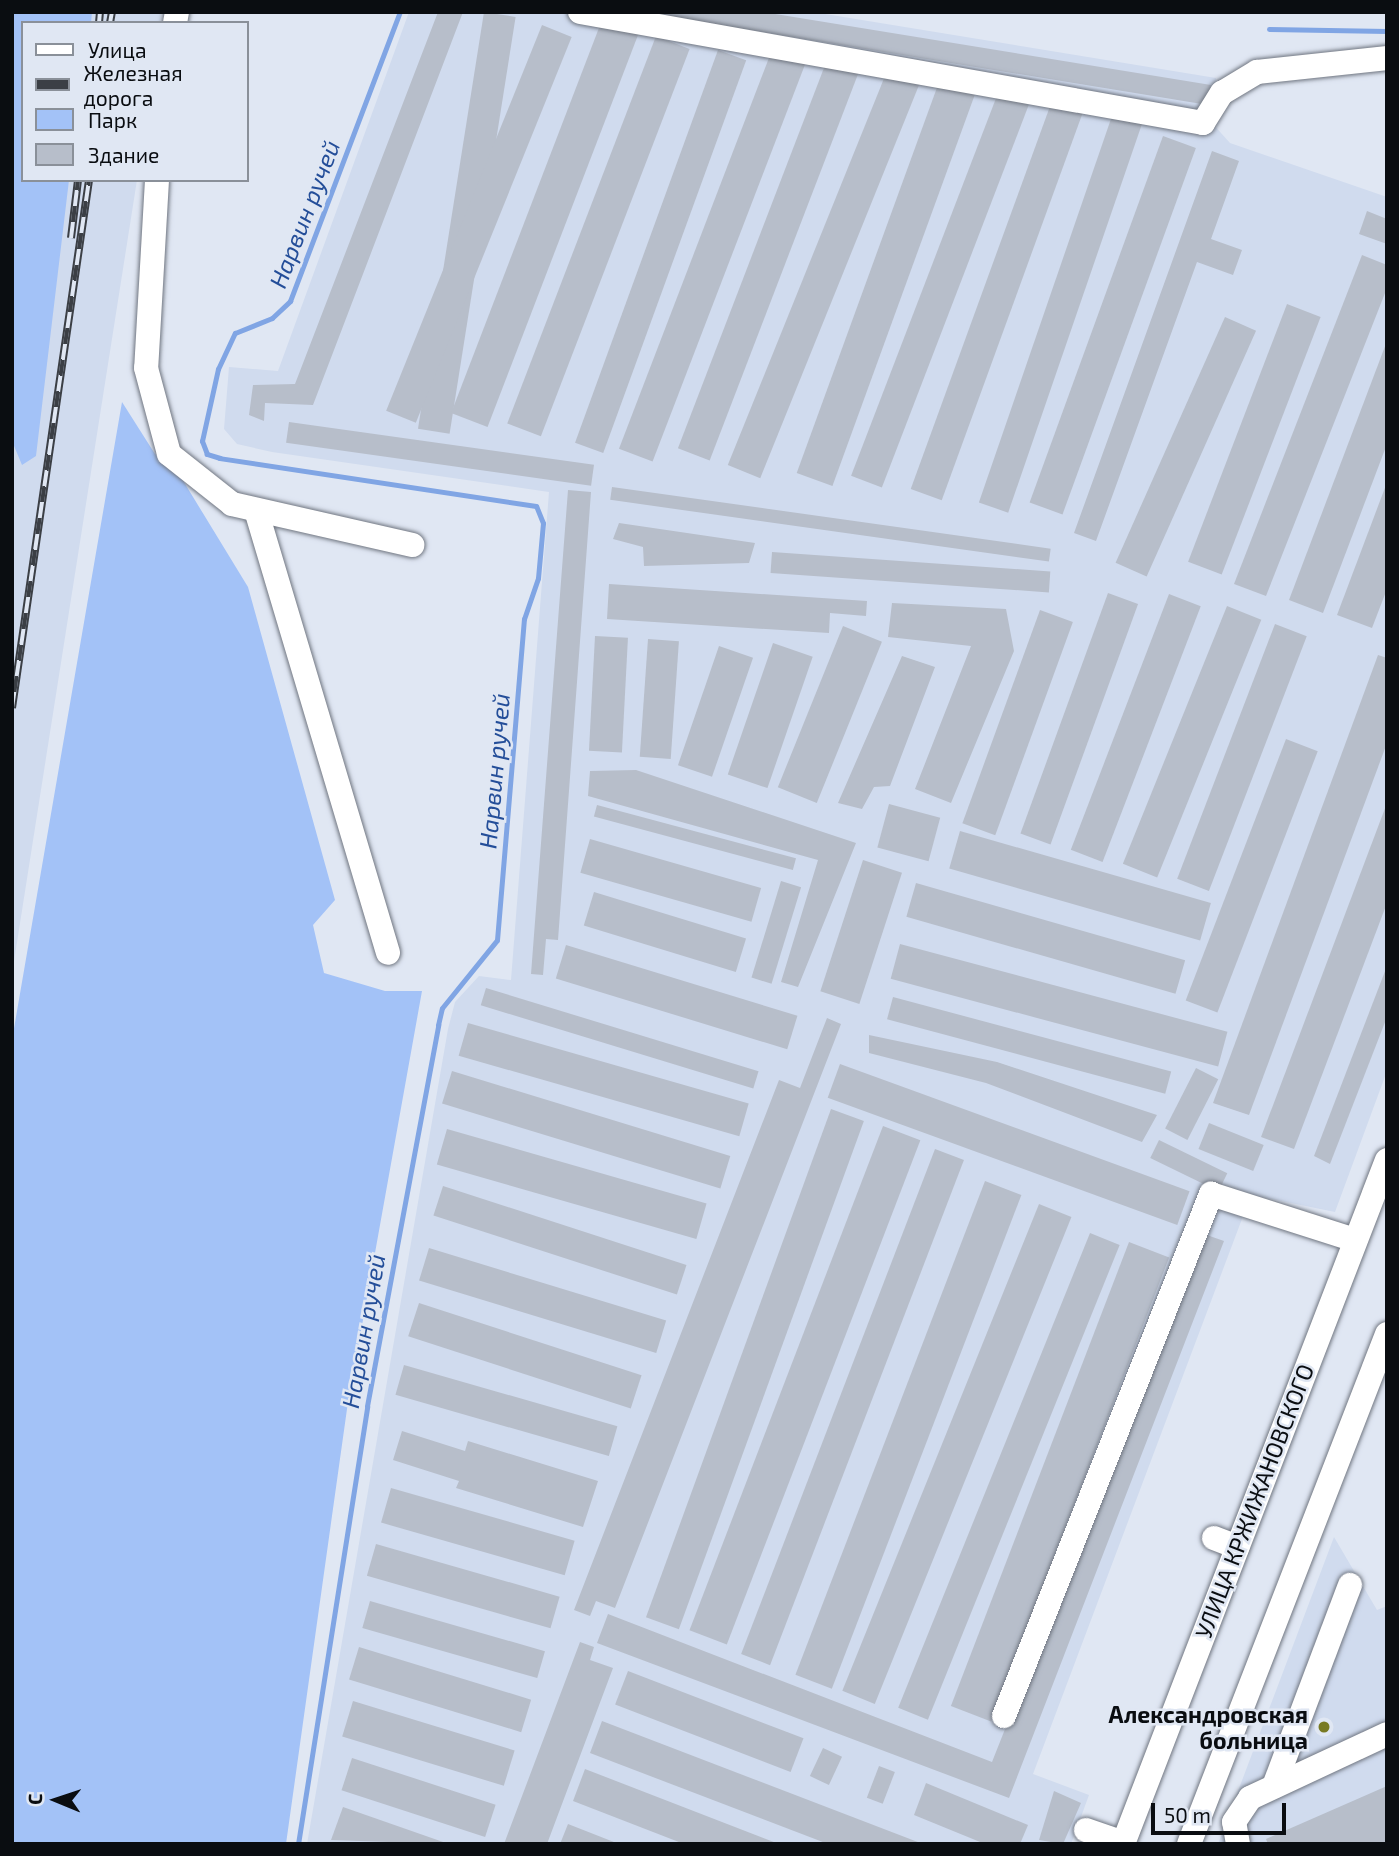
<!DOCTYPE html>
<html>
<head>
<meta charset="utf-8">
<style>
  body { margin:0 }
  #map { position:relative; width:1399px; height:1856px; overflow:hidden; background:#e0e7f3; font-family:"Exo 2",sans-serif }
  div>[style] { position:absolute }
  .built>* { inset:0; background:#d0dbee }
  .green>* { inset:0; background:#a3c2f7 }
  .stream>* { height:5px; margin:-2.5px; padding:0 2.5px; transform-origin:2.5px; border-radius:2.5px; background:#80a5e4 }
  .building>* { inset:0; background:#b7beca; transform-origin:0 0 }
  .roads { filter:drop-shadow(0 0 2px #707681) drop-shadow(0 0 2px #707681) }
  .minor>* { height:24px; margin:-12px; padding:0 12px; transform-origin:12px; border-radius:12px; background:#fff }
  .rail>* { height:8px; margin-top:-4px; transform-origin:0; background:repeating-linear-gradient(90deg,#e0e7f3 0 16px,#3b3f45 0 32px); box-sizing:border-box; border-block:2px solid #3b3f45 }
  .dots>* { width:19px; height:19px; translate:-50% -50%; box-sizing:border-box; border:4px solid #e0e7f3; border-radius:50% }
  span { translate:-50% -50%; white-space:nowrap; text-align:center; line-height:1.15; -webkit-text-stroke:5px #e0e7f3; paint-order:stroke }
  .street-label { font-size:23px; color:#0a0d11 }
  .poi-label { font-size:23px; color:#0a0d11; font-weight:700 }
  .right { translate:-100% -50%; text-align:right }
  .water-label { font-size:24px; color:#244e99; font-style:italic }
  .frame { position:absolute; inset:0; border:14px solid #0a0d11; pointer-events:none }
  .legend { position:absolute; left:21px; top:21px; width:228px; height:161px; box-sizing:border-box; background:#e0e7f3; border:2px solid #8a9099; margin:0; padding:9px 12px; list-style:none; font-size:21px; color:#0a0d11 }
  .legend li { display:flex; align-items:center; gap:14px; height:35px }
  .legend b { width:35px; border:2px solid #8a9099 }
  .north { position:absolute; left:21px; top:1765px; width:70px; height:70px; -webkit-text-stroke:5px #e0e7f3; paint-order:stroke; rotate:272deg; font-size:19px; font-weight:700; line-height:28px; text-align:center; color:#0a0d11 }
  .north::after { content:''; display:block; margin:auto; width:24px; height:32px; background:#0a0d11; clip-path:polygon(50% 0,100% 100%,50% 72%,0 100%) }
  .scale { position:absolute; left:1151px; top:1803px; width:135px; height:32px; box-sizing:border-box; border:4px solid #0a0d11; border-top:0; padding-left:9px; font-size:21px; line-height:24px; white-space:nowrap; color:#0a0d11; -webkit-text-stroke:5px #e0e7f3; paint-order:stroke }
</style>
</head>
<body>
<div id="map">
  <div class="built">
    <i style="clip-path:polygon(12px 12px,161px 12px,160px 23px,23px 23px,23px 180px,137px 180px,12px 974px)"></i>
    <i style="clip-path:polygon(409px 12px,813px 12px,1216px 78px,1212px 123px,1230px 143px,1387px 197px,1387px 1071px,1335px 1212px,1251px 1195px,1033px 1774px,1089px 1795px,1071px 1844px,307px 1844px,448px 1029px,455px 1002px,479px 976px,511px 980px,549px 492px,272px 452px,237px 444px,224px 429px,229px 367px,278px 371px)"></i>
    <i style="clip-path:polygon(1334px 1537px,1377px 1610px,1387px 1606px,1387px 1844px,1218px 1844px)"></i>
  </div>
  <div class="green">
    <i style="clip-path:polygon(12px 12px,92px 12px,91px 23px,23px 23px,23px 180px,69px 180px,36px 456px,22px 465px,12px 441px)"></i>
    <i style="clip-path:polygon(122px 402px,155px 454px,179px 474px,248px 587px,335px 900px,313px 925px,324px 973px,385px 991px,422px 991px,347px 1409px,286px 1844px,12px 1844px,12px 1040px)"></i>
  </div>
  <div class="stream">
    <i style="left:1269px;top:29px;width:118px;rotate:1deg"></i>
    <i style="left:298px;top:1844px;width:443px;rotate:-81deg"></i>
    <i style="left:367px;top:1406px;width:388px;rotate:-79.4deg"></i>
    <i style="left:438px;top:1025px;width:17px;rotate:-77deg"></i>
    <i style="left:442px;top:1008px;width:87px;rotate:-51deg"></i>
    <i style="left:497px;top:940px;width:322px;rotate:-85.2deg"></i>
    <i style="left:524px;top:619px;width:43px;rotate:-71.1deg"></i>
    <i style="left:538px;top:578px;width:55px;rotate:-84.8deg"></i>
    <i style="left:543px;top:523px;width:18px;rotate:-112deg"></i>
    <i style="left:536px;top:506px;width:320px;rotate:-171.4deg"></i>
    <i style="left:220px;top:458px;width:14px;rotate:-163deg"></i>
    <i style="left:207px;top:454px;width:14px;rotate:-111deg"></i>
    <i style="left:202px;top:441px;width:74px;rotate:-77.5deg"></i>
    <i style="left:218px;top:369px;width:40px;rotate:-65deg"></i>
    <i style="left:235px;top:333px;width:40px;rotate:-22deg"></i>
    <i style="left:272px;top:318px;width:25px;rotate:-43deg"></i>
    <i style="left:290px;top:301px;width:309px;rotate:-69.2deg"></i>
  </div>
  <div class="building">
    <i style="clip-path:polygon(438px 12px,463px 12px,313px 405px,265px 403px,264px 421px,249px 415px,253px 385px,295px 384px)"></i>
    <i style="left:484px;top:12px;width:32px;height:422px;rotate:9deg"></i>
    <i style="clip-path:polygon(640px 12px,763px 12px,1211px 85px,1208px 105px)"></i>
    <i style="left:602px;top:20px;width:39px;height:421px;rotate:21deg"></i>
    <i style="left:542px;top:25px;width:32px;height:416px;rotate:22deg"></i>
    <i style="left:656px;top:36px;width:36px;height:415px;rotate:21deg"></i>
    <i style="left:718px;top:50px;width:30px;height:418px;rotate:20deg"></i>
    <i style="left:772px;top:50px;width:36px;height:427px;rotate:21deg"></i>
    <i style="left:827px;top:60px;width:34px;height:416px;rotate:21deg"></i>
    <i style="left:887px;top:71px;width:35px;height:425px;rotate:22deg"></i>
    <i style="left:939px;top:82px;width:38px;height:416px;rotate:20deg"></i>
    <i style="left:998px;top:93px;width:33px;height:410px;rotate:21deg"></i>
    <i style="left:1053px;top:98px;width:33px;height:416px;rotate:20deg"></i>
    <i style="left:1113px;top:113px;width:31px;height:412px;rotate:19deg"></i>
    <i style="left:1163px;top:136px;width:35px;height:390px;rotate:20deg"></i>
    <i style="clip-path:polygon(1212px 151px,1239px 161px,1211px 239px,1242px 250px,1233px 275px,1197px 262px,1096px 541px,1074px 533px)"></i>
    <i style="clip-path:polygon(1367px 211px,1387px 219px,1387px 244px,1359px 234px)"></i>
    <i style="clip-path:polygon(1362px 255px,1387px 265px,1387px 288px,1266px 596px,1234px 584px)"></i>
    <i style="left:1287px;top:304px;width:36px;height:276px;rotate:21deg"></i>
    <i style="left:1225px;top:317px;width:34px;height:269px;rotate:24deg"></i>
    <i style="clip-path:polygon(1387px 341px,1387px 444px,1323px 613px,1289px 600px)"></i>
    <i style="left:289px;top:422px;width:308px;height:21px;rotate:8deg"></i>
    <i style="clip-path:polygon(1386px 485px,1387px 589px,1372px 628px,1337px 615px)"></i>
    <i style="left:612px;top:487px;width:443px;height:13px;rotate:8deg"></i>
    <i style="clip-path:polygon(568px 490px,591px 492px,558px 940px,546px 939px,543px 975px,531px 974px)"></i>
    <i style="clip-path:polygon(619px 523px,755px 543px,749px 563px,644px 566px,643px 547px,613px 539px)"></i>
    <i style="left:772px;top:552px;width:279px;height:21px;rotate:4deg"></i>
    <i style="clip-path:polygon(609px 584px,867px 601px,866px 616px,830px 613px,829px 633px,607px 619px)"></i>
    <i style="left:1108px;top:593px;width:32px;height:256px;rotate:20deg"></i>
    <i style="left:1169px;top:594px;width:34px;height:274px;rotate:21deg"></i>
    <i style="clip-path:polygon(892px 603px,1006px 609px,1014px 651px,951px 803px,915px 789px,971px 646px,888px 637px)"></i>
    <i style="left:1227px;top:606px;width:37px;height:278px;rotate:22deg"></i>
    <i style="left:1040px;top:610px;width:35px;height:227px;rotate:20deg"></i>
    <i style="left:1275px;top:624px;width:34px;height:273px;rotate:21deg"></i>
    <i style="left:843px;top:626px;width:42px;height:174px;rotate:22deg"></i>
    <i style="left:595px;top:636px;width:33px;height:115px;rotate:3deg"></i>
    <i style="left:648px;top:639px;width:31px;height:118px;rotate:4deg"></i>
    <i style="left:773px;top:643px;width:42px;height:139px;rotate:19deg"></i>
    <i style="left:719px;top:646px;width:36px;height:126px;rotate:19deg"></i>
    <i style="clip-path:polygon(1378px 655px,1387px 658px,1387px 743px,1249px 1115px,1213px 1103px)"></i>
    <i style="clip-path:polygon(902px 656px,935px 667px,890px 786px,874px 787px,862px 809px,838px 803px)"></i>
    <i style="left:1286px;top:739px;width:34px;height:280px;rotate:21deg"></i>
    <i style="clip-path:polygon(636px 770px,856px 843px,798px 987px,781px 982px,818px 860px,588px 796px,590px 771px)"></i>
    <i style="clip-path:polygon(1387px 803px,1387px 903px,1294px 1149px,1261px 1137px)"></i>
    <i style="left:889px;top:804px;width:53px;height:45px;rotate:15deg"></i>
    <i style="left:597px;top:805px;width:206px;height:12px;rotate:15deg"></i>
    <i style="left:960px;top:831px;width:261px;height:39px;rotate:16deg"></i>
    <i style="left:590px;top:839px;width:178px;height:35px;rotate:16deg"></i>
    <i style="left:863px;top:860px;width:41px;height:138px;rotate:18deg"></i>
    <i style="left:781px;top:881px;width:21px;height:101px;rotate:17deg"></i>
    <i style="left:916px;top:883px;width:280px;height:35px;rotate:16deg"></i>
    <i style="left:594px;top:892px;width:159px;height:35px;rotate:17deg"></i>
    <i style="left:900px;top:944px;width:339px;height:36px;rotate:15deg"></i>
    <i style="left:566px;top:945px;width:242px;height:35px;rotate:17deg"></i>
    <i style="clip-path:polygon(1387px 966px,1387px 1017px,1330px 1164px,1314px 1156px)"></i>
    <i style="left:486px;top:988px;width:285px;height:18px;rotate:17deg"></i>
    <i style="left:893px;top:997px;width:288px;height:23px;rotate:15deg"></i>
    <i style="clip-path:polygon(827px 1018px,841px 1024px,615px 1608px,596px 1601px,590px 1616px,574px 1610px,779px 1080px,800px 1088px)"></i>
    <i style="left:468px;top:1023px;width:292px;height:34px;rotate:16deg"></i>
    <i style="clip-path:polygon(869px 1035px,997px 1062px,1157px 1115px,1142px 1142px,986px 1083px,869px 1053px)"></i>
    <i style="left:840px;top:1064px;width:372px;height:36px;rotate:20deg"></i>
    <i style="left:1196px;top:1068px;width:25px;height:68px;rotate:27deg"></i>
    <i style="left:452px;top:1071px;width:291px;height:34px;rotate:17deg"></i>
    <i style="left:831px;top:1109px;width:35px;height:541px;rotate:20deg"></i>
    <i style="left:1209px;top:1123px;width:59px;height:28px;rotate:22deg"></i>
    <i style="left:883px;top:1126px;width:40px;height:540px;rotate:21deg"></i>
    <i style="left:447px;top:1129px;width:270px;height:37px;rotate:16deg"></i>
    <i style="left:1159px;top:1140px;width:76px;height:20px;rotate:26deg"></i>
    <i style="left:935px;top:1149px;width:31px;height:541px;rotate:21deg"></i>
    <i style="left:985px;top:1181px;width:39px;height:529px;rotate:21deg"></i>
    <i style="left:443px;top:1186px;width:256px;height:31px;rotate:18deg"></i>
    <i style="left:1039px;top:1204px;width:35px;height:525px;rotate:22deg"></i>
    <i style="left:1090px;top:1233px;width:32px;height:512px;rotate:22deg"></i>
    <i style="clip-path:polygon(1201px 1233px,1224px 1241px,1009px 1798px,597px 1643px,608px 1614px,992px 1762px)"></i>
    <i style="left:1129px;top:1242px;width:43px;height:497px;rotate:21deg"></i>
    <i style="left:429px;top:1248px;width:248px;height:34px;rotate:17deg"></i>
    <i style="left:419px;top:1303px;width:234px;height:35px;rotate:18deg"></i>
    <i style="left:404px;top:1365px;width:222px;height:31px;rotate:16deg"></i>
    <i style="clip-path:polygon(402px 1431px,465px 1451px,468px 1441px,598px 1481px,583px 1527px,456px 1488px,459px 1481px,393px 1460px)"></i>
    <i style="left:391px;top:1488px;width:191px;height:36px;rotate:16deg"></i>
    <i style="left:376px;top:1544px;width:191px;height:33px;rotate:16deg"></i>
    <i style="left:370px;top:1601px;width:182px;height:28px;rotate:16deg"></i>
    <i style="clip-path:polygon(580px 1642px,594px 1647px,590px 1660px,613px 1668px,547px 1844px,504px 1844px)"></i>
    <i style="left:359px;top:1647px;width:180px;height:34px;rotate:17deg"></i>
    <i style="left:628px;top:1671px;width:188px;height:36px;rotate:21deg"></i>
    <i style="left:353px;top:1701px;width:169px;height:37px;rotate:17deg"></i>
    <i style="clip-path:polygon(602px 1721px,923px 1844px,828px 1844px,590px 1753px)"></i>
    <i style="left:823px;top:1748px;width:21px;height:31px;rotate:25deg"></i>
    <i style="left:352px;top:1758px;width:151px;height:34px;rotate:18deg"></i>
    <i style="left:879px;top:1766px;width:17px;height:34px;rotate:21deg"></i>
    <i style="clip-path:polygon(585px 1769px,779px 1844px,684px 1844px,573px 1801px)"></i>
    <i style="clip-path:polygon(926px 1783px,1028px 1825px,1020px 1844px,985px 1844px,914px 1815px)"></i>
    <i style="clip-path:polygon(1387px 1786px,1387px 1844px,1268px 1844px,1266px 1839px)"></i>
    <i style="clip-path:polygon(1054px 1791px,1081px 1803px,1063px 1844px,1039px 1840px)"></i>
    <i style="clip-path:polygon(343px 1807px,446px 1843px,446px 1844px,331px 1840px)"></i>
    <i style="clip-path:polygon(568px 1824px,619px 1844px,560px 1844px)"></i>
  </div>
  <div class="roads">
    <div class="minor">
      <i style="left:580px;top:12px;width:633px;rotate:10.1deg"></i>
      <i style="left:1203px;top:123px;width:36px;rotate:-58deg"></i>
      <i style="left:1222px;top:93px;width:41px;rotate:-31deg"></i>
      <i style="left:1257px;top:72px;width:131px;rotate:-6.1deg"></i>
      <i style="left:175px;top:23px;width:11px;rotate:-80deg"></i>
      <i style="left:157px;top:180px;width:188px;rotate:93.3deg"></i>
      <i style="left:146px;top:368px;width:89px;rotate:75deg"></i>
      <i style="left:169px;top:454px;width:80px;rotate:38.4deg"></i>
      <i style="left:232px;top:504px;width:185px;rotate:12.8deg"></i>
      <i style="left:256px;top:510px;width:462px;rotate:73.4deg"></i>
      <i style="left:1214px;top:1538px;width:25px;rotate:21deg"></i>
      <i style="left:1004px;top:1716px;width:562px;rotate:-68.37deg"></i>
      <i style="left:1211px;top:1194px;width:151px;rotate:17.7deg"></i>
      <i style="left:1274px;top:1786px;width:215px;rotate:-69.3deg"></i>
      <i style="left:1086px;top:1830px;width:39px;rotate:19deg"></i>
      <i style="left:1123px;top:1844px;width:733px;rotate:-68.9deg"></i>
      <i style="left:1189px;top:1844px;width:547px;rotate:-68.78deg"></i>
      <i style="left:1238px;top:1844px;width:22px;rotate:-100deg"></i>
      <i style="left:1234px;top:1822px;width:29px;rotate:-56deg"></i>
      <i style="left:1250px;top:1798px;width:151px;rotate:-25deg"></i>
    </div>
  </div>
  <div class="rail">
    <i style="left:99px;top:23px;width:11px;rotate:-85deg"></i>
    <i style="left:110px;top:23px;width:11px;rotate:-80deg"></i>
    <i style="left:71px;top:238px;width:58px;rotate:-83.1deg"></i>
    <i style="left:12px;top:708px;width:534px;rotate:-81.7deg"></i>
  </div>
  <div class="dots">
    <i style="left:1324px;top:1727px;background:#787a23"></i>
  </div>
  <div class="street-label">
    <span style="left:1254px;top:1501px;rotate:-69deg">УЛИЦА КРЖИЖАНОВСКОГО</span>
  </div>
  <div class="poi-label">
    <span class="right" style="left:1308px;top:1727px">Александровская<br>больница</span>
  </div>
  <div class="water-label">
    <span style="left:304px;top:214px;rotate:-69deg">Нарвин ручей</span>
    <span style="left:494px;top:771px;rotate:-85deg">Нарвин ручей</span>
    <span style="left:363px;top:1331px;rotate:-80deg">Нарвин ручей</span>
  </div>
  <div class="frame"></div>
  <ul class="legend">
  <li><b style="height:9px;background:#fff"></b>Улица</li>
  <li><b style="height:9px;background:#3b3f45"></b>Железная дорога</li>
  <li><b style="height:19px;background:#a3c2f7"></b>Парк</li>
  <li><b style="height:19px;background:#b7beca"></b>Здание</li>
  </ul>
  <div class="north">С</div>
  <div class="scale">50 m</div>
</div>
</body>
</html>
